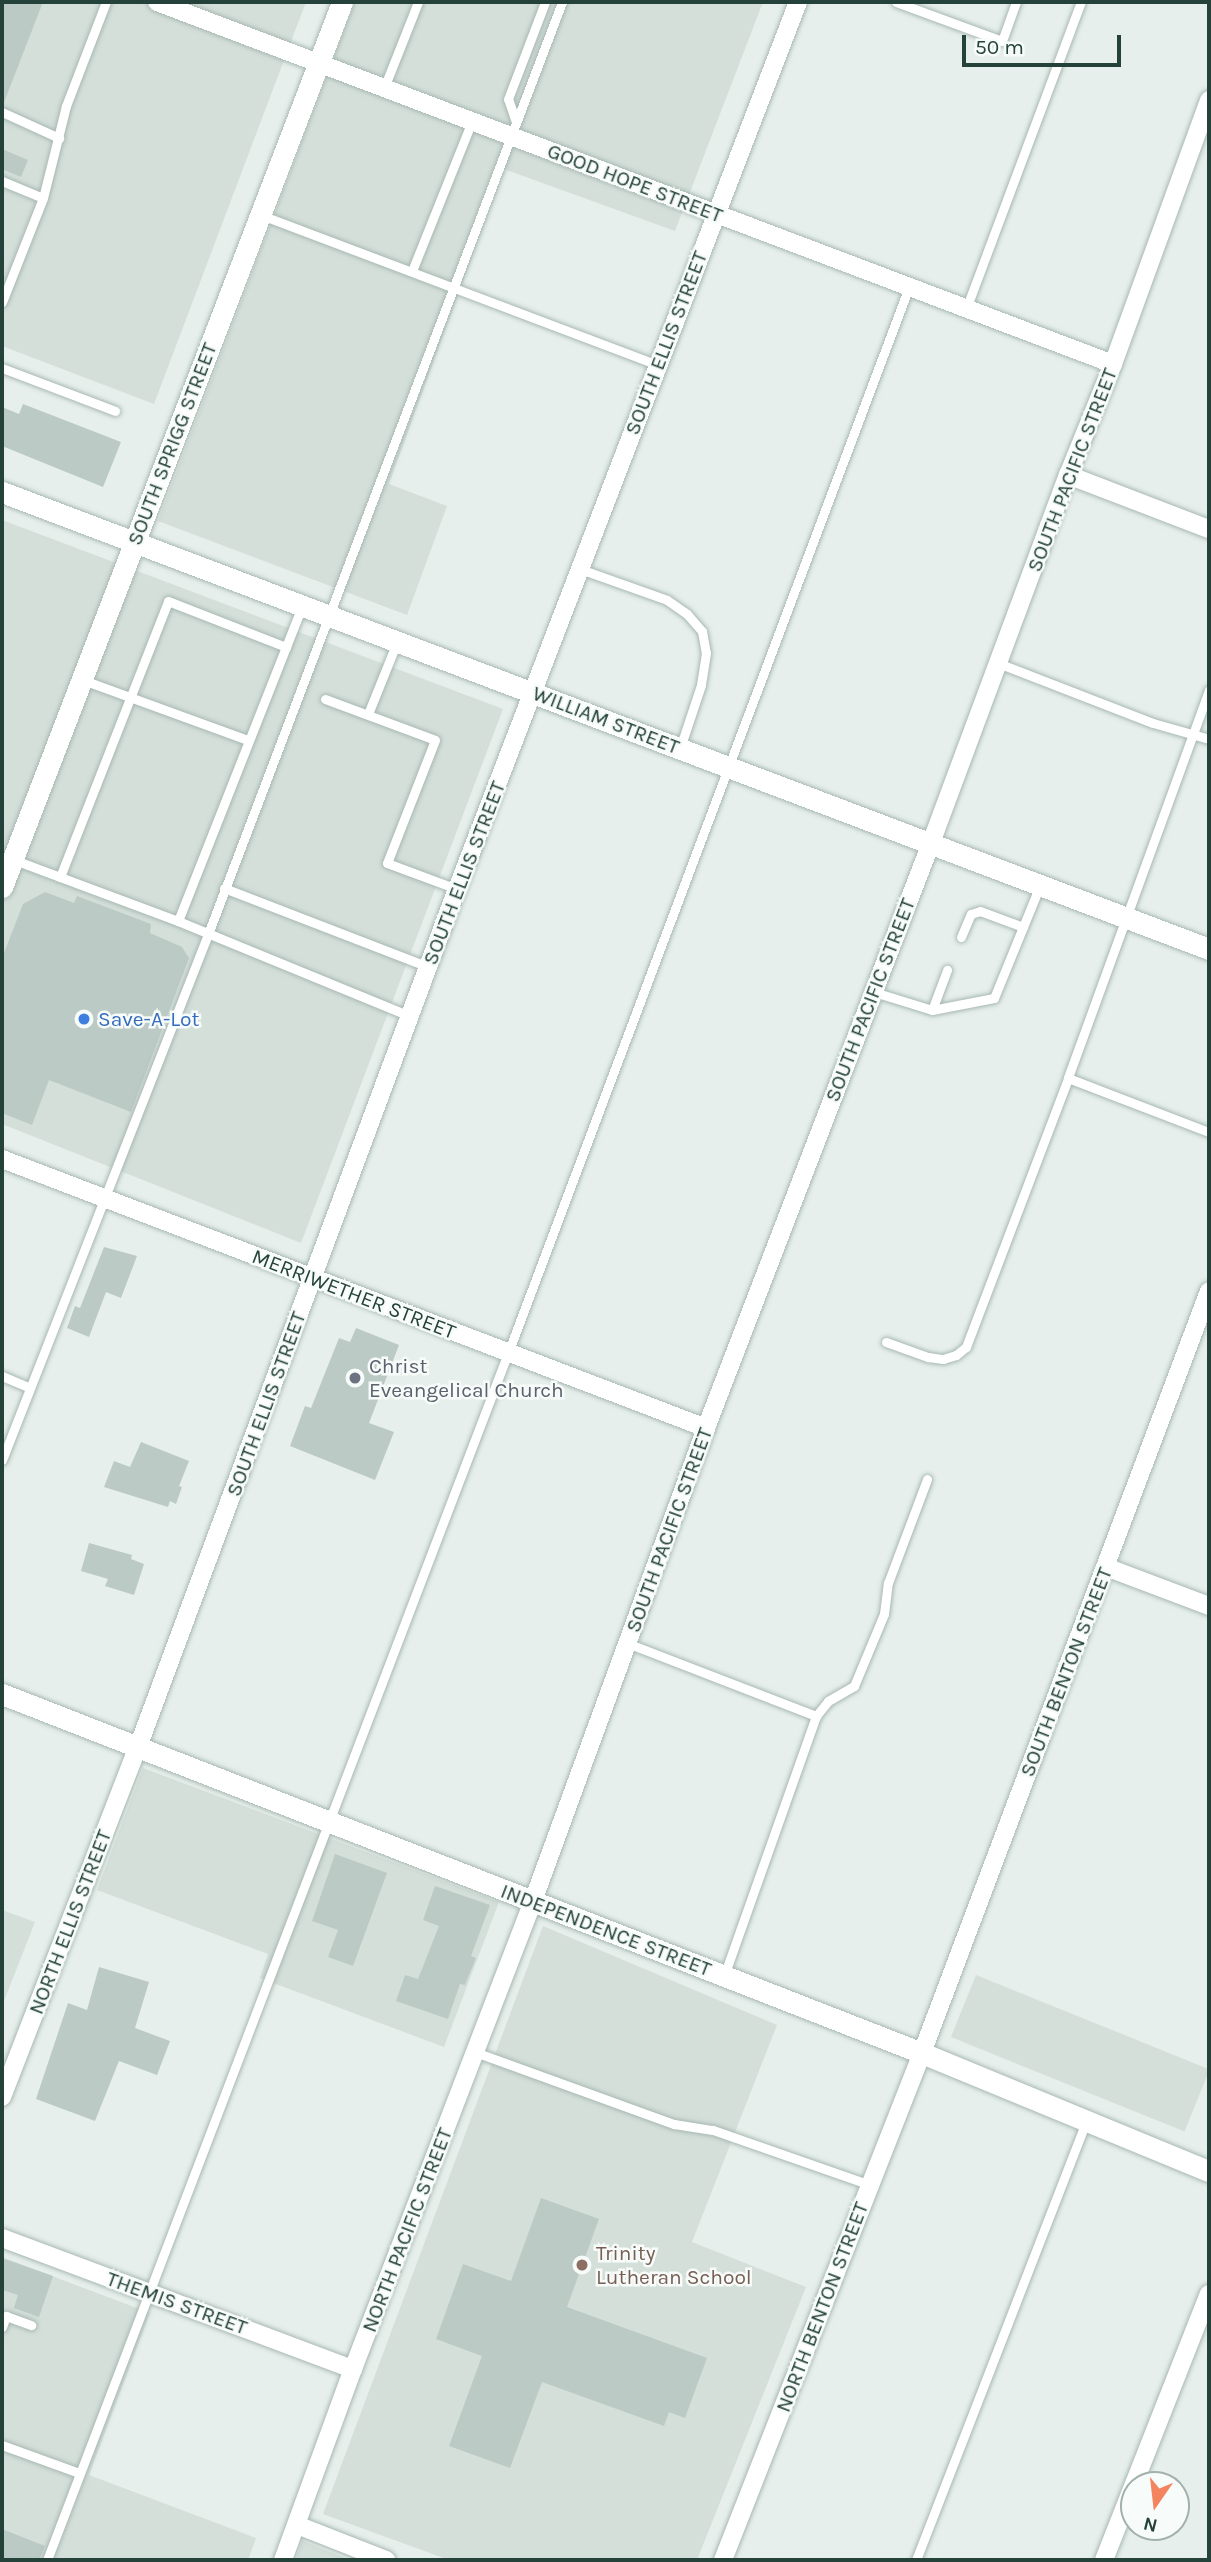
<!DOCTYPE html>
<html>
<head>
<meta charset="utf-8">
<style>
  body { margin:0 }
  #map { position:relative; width:1211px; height:2562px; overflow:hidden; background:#e6efeb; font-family:Karla,sans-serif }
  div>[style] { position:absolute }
  .built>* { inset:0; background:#d4dfda; transform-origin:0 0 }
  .building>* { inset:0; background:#bbcac4 }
  .roads { filter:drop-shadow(0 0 2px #a8b8b2) drop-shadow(0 0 2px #a8b8b2) }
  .service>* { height:9px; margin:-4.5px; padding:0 4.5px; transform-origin:4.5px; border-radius:4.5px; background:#fff }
  .minor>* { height:18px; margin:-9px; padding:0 9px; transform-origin:9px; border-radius:9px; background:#fff }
  .tertiary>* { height:21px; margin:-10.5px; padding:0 10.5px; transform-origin:10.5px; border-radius:10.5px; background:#fff }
  .secondary>* { height:21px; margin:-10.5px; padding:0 10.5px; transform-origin:10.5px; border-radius:10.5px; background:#fff }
  .dots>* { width:19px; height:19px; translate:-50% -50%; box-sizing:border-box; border:4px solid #f7fbf9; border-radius:50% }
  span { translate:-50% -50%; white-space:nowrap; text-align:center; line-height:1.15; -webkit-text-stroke:5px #f7fbf9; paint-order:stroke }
  .street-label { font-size:21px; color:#24423a }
  .shop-label { font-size:21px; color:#366cbe }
  .left { translate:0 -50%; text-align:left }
  .worship-label { font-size:21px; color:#5b616d }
  .education-label { font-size:21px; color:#785e54 }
  .frame { position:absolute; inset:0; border:4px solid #24423a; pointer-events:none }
  .north { position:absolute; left:1120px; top:2471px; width:70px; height:70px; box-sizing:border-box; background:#f7fbf9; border:2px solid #a3b1ad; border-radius:50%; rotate:194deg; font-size:19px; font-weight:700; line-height:28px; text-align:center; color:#24423a }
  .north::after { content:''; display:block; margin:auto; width:24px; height:32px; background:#f4845f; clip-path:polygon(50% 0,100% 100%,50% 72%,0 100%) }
  .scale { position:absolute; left:962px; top:35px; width:159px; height:32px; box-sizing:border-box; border:4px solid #24423a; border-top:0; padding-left:9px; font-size:21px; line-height:24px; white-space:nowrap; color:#24423a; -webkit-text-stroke:5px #f7fbf9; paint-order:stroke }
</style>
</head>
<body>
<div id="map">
  <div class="built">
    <i style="clip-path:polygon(2px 2px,306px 2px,154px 404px,2px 346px)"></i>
    <i style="clip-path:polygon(355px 2px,763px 2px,675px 231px,504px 169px,389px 484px,447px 506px,407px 615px,158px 521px)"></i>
    <i style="clip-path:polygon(2px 520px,503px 709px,301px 1243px,2px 1124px)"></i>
    <i style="clip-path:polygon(143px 1768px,499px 1902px,444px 2047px,260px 1978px,268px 1954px,97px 1890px)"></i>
    <i style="clip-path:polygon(2px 1910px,35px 1922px,2px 2006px)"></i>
    <i style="clip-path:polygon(543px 1926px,777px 2025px,692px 2242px,806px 2287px,697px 2560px,449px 2560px,323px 2514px)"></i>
    <i style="left:976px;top:1975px;width:252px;height:67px;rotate:22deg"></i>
    <i style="clip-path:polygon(2px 2257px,150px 2313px,89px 2475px,256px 2538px,248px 2560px,2px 2560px)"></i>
    <i style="clip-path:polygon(302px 2541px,303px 2541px,350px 2560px,296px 2560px)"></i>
  </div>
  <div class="building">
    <i style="clip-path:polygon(2px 2px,43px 2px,3px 105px,2px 105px)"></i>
    <i style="clip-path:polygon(2px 149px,28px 160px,21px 177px,2px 169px)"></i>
    <i style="clip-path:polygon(23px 404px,121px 442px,103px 487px,2px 446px,2px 407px,19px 414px)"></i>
    <i style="clip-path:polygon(45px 892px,74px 903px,77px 896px,151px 924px,150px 933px,182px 947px,189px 958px,131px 1112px,49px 1080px,32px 1125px,2px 1113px,2px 958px,23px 904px)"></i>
    <i style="clip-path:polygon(104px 1247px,137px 1256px,121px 1298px,106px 1292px,89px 1337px,67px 1328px,75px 1306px,80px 1308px)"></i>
    <i style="clip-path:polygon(356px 1328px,399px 1345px,369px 1423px,394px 1432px,375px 1480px,290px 1446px,305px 1406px,311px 1408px,339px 1338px,350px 1342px)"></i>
    <i style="clip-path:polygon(141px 1442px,189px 1461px,179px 1486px,182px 1487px,176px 1504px,170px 1501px,168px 1507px,104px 1487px,114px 1461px,130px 1467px)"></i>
    <i style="clip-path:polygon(89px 1543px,132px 1555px,131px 1559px,144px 1564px,134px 1595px,105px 1586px,108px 1579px,81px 1571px)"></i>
    <i style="clip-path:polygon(335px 1854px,387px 1873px,353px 1966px,328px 1957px,338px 1930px,312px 1921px)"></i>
    <i style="clip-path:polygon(435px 1886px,490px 1905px,471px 1956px,476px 1958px,465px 1985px,460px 1984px,448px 2019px,396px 2001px,405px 1975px,418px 1979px,439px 1926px,423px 1920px)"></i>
    <i style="clip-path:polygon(99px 1967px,149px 1982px,135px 2028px,170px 2041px,157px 2075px,119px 2061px,95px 2121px,36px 2099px,68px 2003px,87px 2010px)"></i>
    <i style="clip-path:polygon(541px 2198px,599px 2219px,567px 2307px,707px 2358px,685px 2418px,669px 2412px,664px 2426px,542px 2382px,510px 2468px,449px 2446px,482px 2356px,436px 2339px,463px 2264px,511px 2281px)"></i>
    <i style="clip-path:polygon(2px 2258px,53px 2276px,39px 2317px,14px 2308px,18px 2295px,2px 2290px)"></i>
    <i style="clip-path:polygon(2px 2529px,45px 2546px,39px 2560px,2px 2560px)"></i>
  </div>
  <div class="roads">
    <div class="service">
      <i style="left:896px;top:2px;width:113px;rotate:20.2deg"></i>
      <i style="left:1002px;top:41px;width:41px;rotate:-70.3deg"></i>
      <i style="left:384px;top:88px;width:92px;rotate:-68.4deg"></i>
      <i style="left:2px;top:112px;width:63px;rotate:24.5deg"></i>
      <i style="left:516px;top:122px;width:24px;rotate:-109deg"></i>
      <i style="left:508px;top:99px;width:104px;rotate:-69.1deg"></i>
      <i style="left:2px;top:181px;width:44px;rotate:22.5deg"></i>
      <i style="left:261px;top:215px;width:423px;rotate:20.7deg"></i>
      <i style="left:412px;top:271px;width:162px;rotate:-68.2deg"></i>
      <i style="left:2px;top:302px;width:112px;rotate:-68.5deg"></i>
      <i style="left:43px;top:198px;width:95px;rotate:-76deg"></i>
      <i style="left:66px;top:106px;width:111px;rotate:-69deg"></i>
      <i style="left:966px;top:309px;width:328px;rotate:-69.5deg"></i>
      <i style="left:2px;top:368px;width:121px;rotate:20.8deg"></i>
      <i style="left:580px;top:569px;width:92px;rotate:19.6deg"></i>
      <i style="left:667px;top:600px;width:24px;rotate:35deg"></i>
      <i style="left:687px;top:614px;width:23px;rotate:49deg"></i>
      <i style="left:702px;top:631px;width:22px;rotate:80deg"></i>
      <i style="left:706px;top:653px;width:32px;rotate:99deg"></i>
      <i style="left:701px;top:685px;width:66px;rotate:108.4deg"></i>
      <i style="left:998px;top:663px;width:166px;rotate:21.2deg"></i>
      <i style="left:1153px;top:723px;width:58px;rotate:15.9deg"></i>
      <i style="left:83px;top:680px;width:176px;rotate:20deg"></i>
      <i style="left:1209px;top:690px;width:413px;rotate:110deg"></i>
      <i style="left:1068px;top:1078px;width:151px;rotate:21deg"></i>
      <i style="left:325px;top:699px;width:117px;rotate:20.4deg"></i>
      <i style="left:435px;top:740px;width:132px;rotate:111.3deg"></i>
      <i style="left:387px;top:863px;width:75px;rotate:20.4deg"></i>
      <i style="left:368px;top:714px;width:78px;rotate:-68.1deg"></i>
      <i style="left:12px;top:859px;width:177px;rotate:20.5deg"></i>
      <i style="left:178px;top:921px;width:251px;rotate:22.3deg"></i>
      <i style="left:60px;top:877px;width:296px;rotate:-68.6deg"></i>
      <i style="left:168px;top:601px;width:127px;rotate:21.3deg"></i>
      <i style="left:224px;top:888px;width:220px;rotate:21.1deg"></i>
      <i style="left:178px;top:921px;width:338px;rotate:-68.5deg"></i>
      <i style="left:961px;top:937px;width:25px;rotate:-67deg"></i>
      <i style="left:971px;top:914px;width:9px;rotate:-18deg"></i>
      <i style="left:980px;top:911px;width:46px;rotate:20.4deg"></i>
      <i style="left:874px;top:992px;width:61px;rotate:17.2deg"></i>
      <i style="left:932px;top:1010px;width:63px;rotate:-11deg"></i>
      <i style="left:994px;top:998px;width:122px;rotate:-67.8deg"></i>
      <i style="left:932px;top:1010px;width:43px;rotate:-69.4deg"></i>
      <i style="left:886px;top:1342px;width:45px;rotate:19.7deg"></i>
      <i style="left:928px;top:1357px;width:15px;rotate:8deg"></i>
      <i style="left:943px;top:1359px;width:14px;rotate:-17deg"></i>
      <i style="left:956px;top:1355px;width:13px;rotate:-39deg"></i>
      <i style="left:966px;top:1347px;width:288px;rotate:-69.2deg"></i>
      <i style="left:2px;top:1376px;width:28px;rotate:23deg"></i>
      <i style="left:2px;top:1460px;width:565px;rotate:-68.61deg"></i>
      <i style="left:208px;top:934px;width:997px;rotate:-69.2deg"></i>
      <i style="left:627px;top:1643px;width:203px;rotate:21.1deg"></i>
      <i style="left:816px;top:1716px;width:276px;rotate:109.5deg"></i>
      <i style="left:816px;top:1716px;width:19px;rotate:-51deg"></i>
      <i style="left:828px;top:1701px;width:30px;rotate:-30deg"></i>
      <i style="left:854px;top:1686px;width:78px;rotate:-67.4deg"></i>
      <i style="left:884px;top:1614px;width:31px;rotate:-83deg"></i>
      <i style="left:888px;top:1583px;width:111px;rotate:-69.4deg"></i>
      <i style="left:475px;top:2052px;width:212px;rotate:19.9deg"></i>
      <i style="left:674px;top:2124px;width:39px;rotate:9deg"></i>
      <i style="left:713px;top:2130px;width:166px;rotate:19.3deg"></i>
      <i style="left:2px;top:2327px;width:12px;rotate:-70deg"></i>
      <i style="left:6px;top:2316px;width:27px;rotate:20deg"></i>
      <i style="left:2px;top:2445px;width:82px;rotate:20deg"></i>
      <i style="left:47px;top:2560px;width:1292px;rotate:-69.1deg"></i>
      <i style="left:508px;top:1353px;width:1139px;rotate:-69.39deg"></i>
      <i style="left:916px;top:2560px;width:471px;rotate:-68.8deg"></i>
    </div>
    <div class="minor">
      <i style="left:157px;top:2px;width:1022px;rotate:20.74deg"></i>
      <i style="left:1068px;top:475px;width:151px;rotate:21deg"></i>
      <i style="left:2px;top:1159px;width:754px;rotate:20.91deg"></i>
      <i style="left:1106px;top:1567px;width:110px;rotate:20.7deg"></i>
      <i style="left:2px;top:2097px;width:375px;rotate:-68.8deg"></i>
      <i style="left:138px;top:1747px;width:915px;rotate:-69.61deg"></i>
      <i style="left:457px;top:889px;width:950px;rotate:-68.97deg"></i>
      <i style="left:2px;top:2238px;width:375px;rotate:20.5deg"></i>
      <i style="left:297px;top:2525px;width:96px;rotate:21.5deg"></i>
      <i style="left:283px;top:2560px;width:203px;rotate:-69.9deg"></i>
      <i style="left:353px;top:2369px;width:501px;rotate:-68.96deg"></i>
      <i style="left:533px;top:1901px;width:504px;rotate:-69.91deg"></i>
      <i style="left:706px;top:1428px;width:627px;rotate:-68.96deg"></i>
      <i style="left:931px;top:843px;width:393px;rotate:-69.6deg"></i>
      <i style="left:1068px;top:475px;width:120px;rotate:-67.9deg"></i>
      <i style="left:1113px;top:364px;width:281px;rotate:-70deg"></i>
      <i style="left:723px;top:2560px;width:545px;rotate:-68.57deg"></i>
      <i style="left:922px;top:2053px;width:814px;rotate:-69.36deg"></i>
      <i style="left:1104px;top:2560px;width:286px;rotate:-68.5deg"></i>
    </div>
    <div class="tertiary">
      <i style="left:2px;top:1694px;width:988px;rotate:21.32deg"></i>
      <i style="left:922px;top:2053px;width:310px;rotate:22.4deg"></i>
    </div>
    <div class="secondary">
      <i style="left:2px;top:492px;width:1291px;rotate:20.74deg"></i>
      <i style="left:2px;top:887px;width:948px;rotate:-68.98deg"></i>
    </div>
  </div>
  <div class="dots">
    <i style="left:84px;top:1019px;background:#3f7fe0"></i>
    <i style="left:355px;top:1378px;background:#6b7280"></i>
    <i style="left:582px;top:2265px;background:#8d6e63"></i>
  </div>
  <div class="street-label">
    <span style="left:635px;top:183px;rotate:21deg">GOOD HOPE STREET</span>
    <span style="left:666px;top:343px;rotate:-69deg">SOUTH ELLIS STREET</span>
    <span style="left:172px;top:444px;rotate:-69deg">SOUTH SPRIGG STREET</span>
    <span style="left:1072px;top:470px;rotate:-69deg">SOUTH PACIFIC STREET</span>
    <span style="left:606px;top:720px;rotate:21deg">WILLIAM STREET</span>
    <span style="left:464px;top:873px;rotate:-69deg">SOUTH ELLIS STREET</span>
    <span style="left:870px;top:1000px;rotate:-69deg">SOUTH PACIFIC STREET</span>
    <span style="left:354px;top:1294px;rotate:21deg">MERRIWETHER STREET</span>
    <span style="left:266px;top:1404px;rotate:-70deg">SOUTH ELLIS STREET</span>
    <span style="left:669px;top:1530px;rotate:-70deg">SOUTH PACIFIC STREET</span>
    <span style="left:1066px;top:1672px;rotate:-69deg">SOUTH BENTON STREET</span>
    <span style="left:70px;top:1922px;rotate:-69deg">NORTH ELLIS STREET</span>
    <span style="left:606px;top:1930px;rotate:21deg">INDEPENDENCE STREET</span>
    <span style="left:407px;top:2230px;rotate:-69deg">NORTH PACIFIC STREET</span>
    <span style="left:177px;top:2303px;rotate:20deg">THEMIS STREET</span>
    <span style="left:822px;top:2307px;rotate:-69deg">NORTH BENTON STREET</span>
  </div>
  <div class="shop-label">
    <span class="left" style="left:98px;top:1019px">Save-A-Lot</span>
  </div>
  <div class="worship-label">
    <span class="left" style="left:369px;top:1378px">Christ<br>Eveangelical Church</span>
  </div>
  <div class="education-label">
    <span class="left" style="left:596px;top:2265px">Trinity<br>Lutheran School</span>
  </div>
  <div class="frame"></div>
  <div class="north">N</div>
  <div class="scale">50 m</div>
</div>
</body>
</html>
